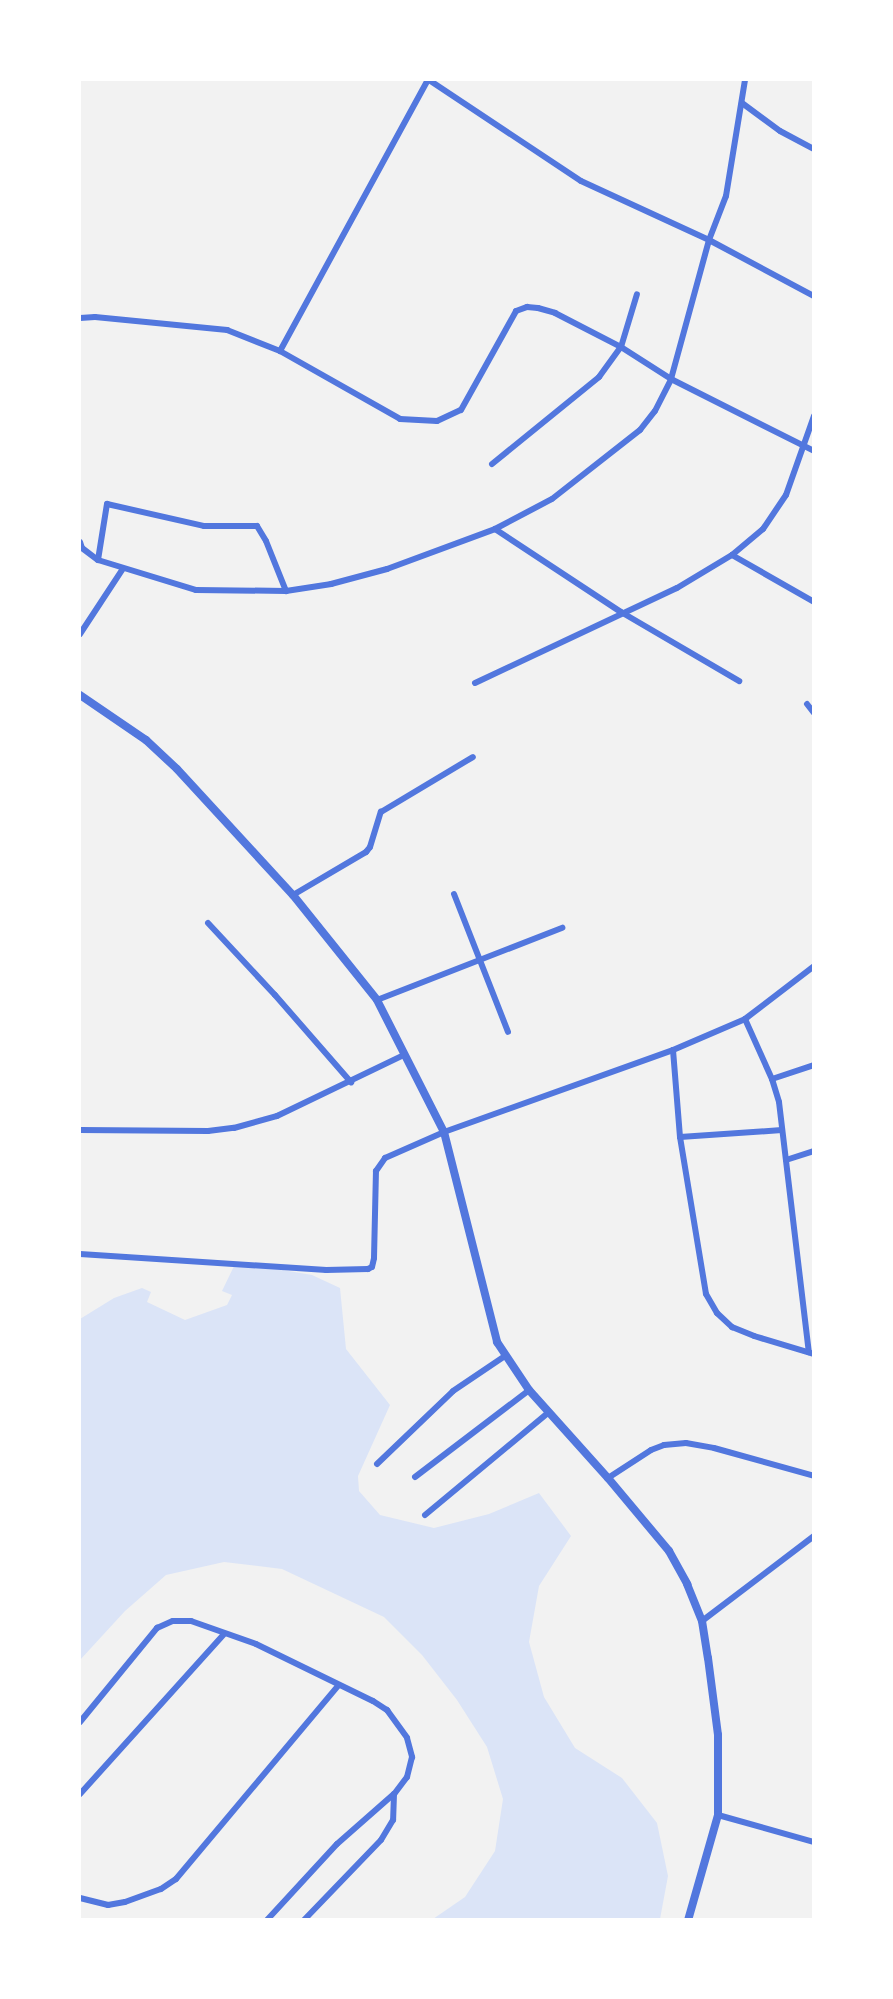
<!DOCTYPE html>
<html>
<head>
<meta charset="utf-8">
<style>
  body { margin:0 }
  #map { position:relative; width:893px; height:1999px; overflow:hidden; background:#f2f2f2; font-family:"Noto Sans",sans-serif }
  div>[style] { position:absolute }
  .green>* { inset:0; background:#dbe4f7 }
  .minor>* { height:6px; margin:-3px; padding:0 3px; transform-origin:3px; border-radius:3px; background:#5277de }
  .tertiary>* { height:8px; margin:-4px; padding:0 4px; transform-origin:4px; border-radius:4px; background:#5277de }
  span { translate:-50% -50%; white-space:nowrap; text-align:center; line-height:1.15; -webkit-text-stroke:5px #fff; paint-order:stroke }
  .frame { position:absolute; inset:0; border:81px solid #fff; pointer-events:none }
</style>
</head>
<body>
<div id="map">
  <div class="green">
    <i style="clip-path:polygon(236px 1262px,312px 1275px,340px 1288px,346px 1349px,390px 1405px,358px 1476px,359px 1491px,380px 1515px,434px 1528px,489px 1514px,539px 1493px,571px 1536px,539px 1586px,529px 1642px,544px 1697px,575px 1748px,622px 1778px,657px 1823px,668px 1876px,660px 1919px,433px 1919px,465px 1897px,495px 1851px,503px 1799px,487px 1747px,457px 1700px,422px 1655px,384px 1617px,282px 1569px,224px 1562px,166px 1575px,125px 1611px,80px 1660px,80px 1319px,114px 1298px,142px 1288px,151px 1292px,147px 1302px,185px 1320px,227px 1305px,232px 1295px,222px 1291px)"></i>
  </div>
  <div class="minor">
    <i style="left:429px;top:80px;width:182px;rotate:33.6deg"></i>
    <i style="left:581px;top:181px;width:141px;rotate:24.7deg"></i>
    <i style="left:709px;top:240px;width:119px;rotate:28.1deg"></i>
    <i style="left:742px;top:103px;width:47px;rotate:36.4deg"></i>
    <i style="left:780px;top:131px;width:38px;rotate:28deg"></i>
    <i style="left:80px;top:318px;width:15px;rotate:-4deg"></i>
    <i style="left:95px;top:317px;width:133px;rotate:5.6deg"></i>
    <i style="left:227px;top:330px;width:57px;rotate:21.6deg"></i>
    <i style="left:280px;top:351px;width:138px;rotate:29.5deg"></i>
    <i style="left:400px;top:419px;width:37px;rotate:3deg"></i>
    <i style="left:437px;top:421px;width:26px;rotate:-25deg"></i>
    <i style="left:461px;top:410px;width:113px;rotate:-60.9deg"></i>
    <i style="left:516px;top:311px;width:12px;rotate:-20deg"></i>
    <i style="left:527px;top:307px;width:11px;rotate:5deg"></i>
    <i style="left:538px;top:308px;width:18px;rotate:16deg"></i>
    <i style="left:555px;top:313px;width:74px;rotate:27.3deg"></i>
    <i style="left:621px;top:347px;width:59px;rotate:32.6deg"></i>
    <i style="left:671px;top:379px;width:160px;rotate:26.7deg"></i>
    <i style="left:280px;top:351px;width:309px;rotate:-61.4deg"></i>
    <i style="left:492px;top:464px;width:138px;rotate:-39.1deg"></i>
    <i style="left:599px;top:377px;width:37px;rotate:-54deg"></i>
    <i style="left:621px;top:347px;width:55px;rotate:-73.2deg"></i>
    <i style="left:495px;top:529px;width:151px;rotate:33.4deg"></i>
    <i style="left:621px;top:612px;width:137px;rotate:30.3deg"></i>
    <i style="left:80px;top:542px;width:6px;rotate:72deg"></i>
    <i style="left:82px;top:548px;width:20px;rotate:37deg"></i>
    <i style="left:98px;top:560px;width:102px;rotate:17deg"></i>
    <i style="left:196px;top:590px;width:90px;rotate:0.6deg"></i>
    <i style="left:286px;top:591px;width:46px;rotate:-8.8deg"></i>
    <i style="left:331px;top:584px;width:58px;rotate:-15deg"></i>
    <i style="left:387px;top:569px;width:115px;rotate:-20.3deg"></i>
    <i style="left:495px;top:529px;width:64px;rotate:-27.8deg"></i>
    <i style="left:552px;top:499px;width:112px;rotate:-38.1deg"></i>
    <i style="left:640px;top:430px;width:24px;rotate:-52deg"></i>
    <i style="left:655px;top:411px;width:36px;rotate:-63deg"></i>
    <i style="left:671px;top:379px;width:144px;rotate:-74.7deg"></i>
    <i style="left:709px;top:240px;width:47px;rotate:-68.9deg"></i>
    <i style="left:726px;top:196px;width:118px;rotate:-80.7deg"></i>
    <i style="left:732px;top:555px;width:95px;rotate:29.8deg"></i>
    <i style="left:98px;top:560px;width:57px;rotate:-80.9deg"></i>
    <i style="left:107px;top:504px;width:99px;rotate:12.8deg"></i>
    <i style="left:204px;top:526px;width:53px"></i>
    <i style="left:257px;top:526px;width:17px;rotate:59deg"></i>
    <i style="left:266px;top:541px;width:54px;rotate:68.2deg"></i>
    <i style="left:80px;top:634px;width:77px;rotate:-56.7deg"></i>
    <i style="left:475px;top:683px;width:223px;rotate:-25.2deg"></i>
    <i style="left:677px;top:588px;width:64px;rotate:-31deg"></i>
    <i style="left:732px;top:555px;width:40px;rotate:-40deg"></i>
    <i style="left:763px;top:529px;width:41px;rotate:-55.9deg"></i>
    <i style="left:786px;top:495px;width:84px;rotate:-70.5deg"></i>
    <i style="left:807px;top:704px;width:11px;rotate:52deg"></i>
    <i style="left:454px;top:894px;width:148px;rotate:68.6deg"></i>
    <i style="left:293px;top:895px;width:85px;rotate:-30.5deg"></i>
    <i style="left:366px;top:852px;width:6px;rotate:-51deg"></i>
    <i style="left:370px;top:847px;width:37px;rotate:-73deg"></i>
    <i style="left:381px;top:812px;width:107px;rotate:-30.9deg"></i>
    <i style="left:208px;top:923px;width:98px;rotate:47.1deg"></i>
    <i style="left:275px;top:995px;width:116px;rotate:48.9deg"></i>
    <i style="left:377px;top:1000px;width:199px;rotate:-21.3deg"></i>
    <i style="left:745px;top:1019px;width:66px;rotate:65.8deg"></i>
    <i style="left:772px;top:1079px;width:24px;rotate:73deg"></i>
    <i style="left:779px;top:1102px;width:252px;rotate:83.2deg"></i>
    <i style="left:673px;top:1050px;width:87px;rotate:85.4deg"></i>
    <i style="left:680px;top:1137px;width:159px;rotate:80.6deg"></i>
    <i style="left:706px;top:1294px;width:22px;rotate:60deg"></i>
    <i style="left:717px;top:1313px;width:21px;rotate:43deg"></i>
    <i style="left:732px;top:1327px;width:24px;rotate:22deg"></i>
    <i style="left:754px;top:1336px;width:63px;rotate:16.7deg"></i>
    <i style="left:772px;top:1079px;width:44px;rotate:-18.4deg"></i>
    <i style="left:80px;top:1130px;width:128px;rotate:0.4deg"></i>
    <i style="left:208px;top:1131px;width:26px;rotate:-7deg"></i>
    <i style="left:234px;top:1128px;width:45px;rotate:-15.6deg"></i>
    <i style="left:277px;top:1116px;width:141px;rotate:-25.7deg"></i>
    <i style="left:680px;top:1137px;width:102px;rotate:-3.9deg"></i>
    <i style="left:786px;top:1160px;width:29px;rotate:-18deg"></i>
    <i style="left:80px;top:1254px;width:247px;rotate:3.7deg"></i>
    <i style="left:326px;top:1270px;width:42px;rotate:-1.4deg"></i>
    <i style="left:368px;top:1269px;width:4px;rotate:-27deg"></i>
    <i style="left:372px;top:1267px;width:9px;rotate:-77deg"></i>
    <i style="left:374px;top:1258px;width:87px;rotate:-88.7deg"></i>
    <i style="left:376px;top:1171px;width:16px;rotate:-55deg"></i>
    <i style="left:385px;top:1158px;width:64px;rotate:-23.8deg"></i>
    <i style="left:444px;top:1132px;width:243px;rotate:-19.7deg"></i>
    <i style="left:673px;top:1050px;width:78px;rotate:-23.3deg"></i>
    <i style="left:745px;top:1019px;width:87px;rotate:-37.5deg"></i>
    <i style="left:377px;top:1464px;width:105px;rotate:-43.8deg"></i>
    <i style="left:453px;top:1391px;width:63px;rotate:-33.9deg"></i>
    <i style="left:415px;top:1477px;width:143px;rotate:-37.3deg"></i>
    <i style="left:608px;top:1478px;width:51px;rotate:-33.1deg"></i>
    <i style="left:651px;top:1450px;width:14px;rotate:-21deg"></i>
    <i style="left:664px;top:1445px;width:22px;rotate:-5deg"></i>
    <i style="left:686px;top:1443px;width:28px;rotate:10deg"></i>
    <i style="left:714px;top:1448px;width:104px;rotate:15.6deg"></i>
    <i style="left:425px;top:1515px;width:161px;rotate:-39.7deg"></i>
    <i style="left:702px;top:1621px;width:141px;rotate:-37.2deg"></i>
    <i style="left:80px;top:1722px;width:122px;rotate:-50.7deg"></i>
    <i style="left:157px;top:1628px;width:17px;rotate:-24deg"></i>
    <i style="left:173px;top:1621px;width:18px"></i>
    <i style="left:191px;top:1621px;width:69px;rotate:19.5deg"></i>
    <i style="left:256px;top:1644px;width:130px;rotate:26deg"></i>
    <i style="left:373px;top:1701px;width:17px;rotate:33deg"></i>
    <i style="left:387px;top:1710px;width:34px;rotate:54deg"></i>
    <i style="left:407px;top:1738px;width:20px;rotate:75deg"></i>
    <i style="left:412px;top:1757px;width:21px;rotate:104deg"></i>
    <i style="left:407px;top:1777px;width:21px;rotate:127deg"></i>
    <i style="left:394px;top:1794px;width:26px;rotate:92deg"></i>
    <i style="left:393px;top:1820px;width:23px;rotate:121deg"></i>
    <i style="left:381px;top:1840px;width:111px;rotate:133.9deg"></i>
    <i style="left:80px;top:1794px;width:214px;rotate:-48deg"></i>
    <i style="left:718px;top:1815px;width:100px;rotate:15.7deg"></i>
    <i style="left:80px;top:1898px;width:29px;rotate:14deg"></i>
    <i style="left:108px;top:1905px;width:17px;rotate:-10deg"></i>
    <i style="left:125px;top:1902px;width:38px;rotate:-20deg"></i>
    <i style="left:161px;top:1889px;width:18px;rotate:-34deg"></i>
    <i style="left:176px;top:1879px;width:253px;rotate:-50deg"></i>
    <i style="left:267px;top:1920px;width:103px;rotate:-47.4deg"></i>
    <i style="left:337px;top:1844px;width:76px;rotate:-41.3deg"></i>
  </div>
  <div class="tertiary">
    <i style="left:80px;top:695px;width:80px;rotate:34.3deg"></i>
    <i style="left:146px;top:740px;width:42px;rotate:43.1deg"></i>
    <i style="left:177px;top:769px;width:171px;rotate:47.4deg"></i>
    <i style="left:293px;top:895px;width:134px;rotate:51.3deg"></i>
    <i style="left:377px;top:1000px;width:148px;rotate:63.1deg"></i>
    <i style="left:444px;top:1132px;width:217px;rotate:75.8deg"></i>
    <i style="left:497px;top:1342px;width:58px;rotate:56.3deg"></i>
    <i style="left:529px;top:1390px;width:118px;rotate:48.1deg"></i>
    <i style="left:608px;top:1478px;width:95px;rotate:50.1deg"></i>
    <i style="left:669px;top:1551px;width:38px;rotate:61deg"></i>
    <i style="left:687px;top:1584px;width:40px;rotate:68deg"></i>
    <i style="left:702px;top:1621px;width:37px;rotate:81deg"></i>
    <i style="left:708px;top:1658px;width:78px;rotate:82.6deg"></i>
    <i style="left:718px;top:1735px;width:80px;rotate:90deg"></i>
    <i style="left:718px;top:1815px;width:109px;rotate:105.9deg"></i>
  </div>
  <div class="frame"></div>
</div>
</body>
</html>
